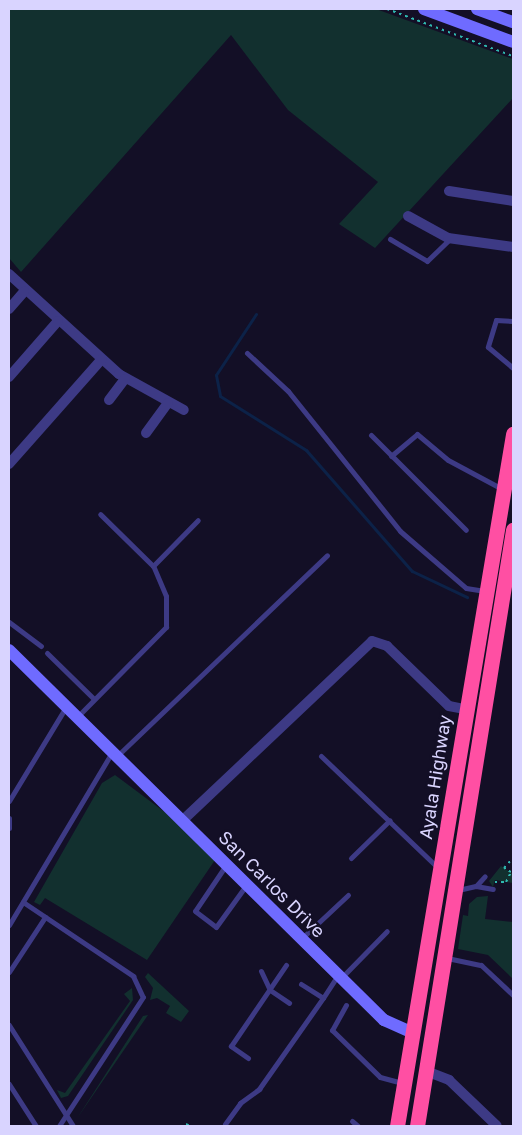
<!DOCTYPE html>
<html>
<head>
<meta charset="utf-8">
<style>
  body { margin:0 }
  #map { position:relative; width:522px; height:1135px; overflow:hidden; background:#130f26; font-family:"Golos Text",sans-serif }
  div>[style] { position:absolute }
  .green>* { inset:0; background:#12302f }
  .stream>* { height:3px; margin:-1.5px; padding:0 1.5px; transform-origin:1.5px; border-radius:1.5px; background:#0c2248 }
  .path>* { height:2px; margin-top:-1px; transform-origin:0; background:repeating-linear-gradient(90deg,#2fb8b0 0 2.5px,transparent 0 6.5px) }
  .lane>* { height:5px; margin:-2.5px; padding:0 2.5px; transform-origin:2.5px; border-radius:2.5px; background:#3d3a85 }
  .street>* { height:10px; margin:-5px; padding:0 5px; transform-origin:5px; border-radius:5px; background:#3d3a85 }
  .secondary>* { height:12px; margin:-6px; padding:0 6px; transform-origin:6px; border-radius:6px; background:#6f6bff }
  .highway>* { height:15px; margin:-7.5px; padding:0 7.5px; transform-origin:7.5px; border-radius:7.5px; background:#ff4fa3 }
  span { translate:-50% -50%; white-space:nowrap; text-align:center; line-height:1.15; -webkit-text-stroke:5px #130f26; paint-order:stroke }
  .street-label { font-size:18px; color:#d9d4ff }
  .frame { position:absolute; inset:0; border:10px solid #d9d4ff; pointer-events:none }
</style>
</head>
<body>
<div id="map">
  <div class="green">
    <i style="clip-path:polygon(9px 9px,376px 9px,513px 59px,513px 98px,375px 248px,339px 224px,378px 182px,288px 110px,231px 35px,21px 272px,9px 258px)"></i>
    <i style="clip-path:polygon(115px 775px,166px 813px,215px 860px,147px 960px,45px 898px,40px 905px,34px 902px,102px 783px)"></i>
    <i style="clip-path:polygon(501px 866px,513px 874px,513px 883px,495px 880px,493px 887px,489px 881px)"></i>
    <i style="clip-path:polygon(488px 896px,485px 919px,513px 922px,513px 979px,488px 955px,458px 949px,463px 915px,468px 916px,469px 904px,477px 897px)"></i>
    <i style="clip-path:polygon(148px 973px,189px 1011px,181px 1022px,166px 1013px,170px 1006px,157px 998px,150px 1000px,153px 988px,145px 977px)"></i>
    <i style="clip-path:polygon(132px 988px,133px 1000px,68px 1096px,61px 1098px,57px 1090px,65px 1093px,130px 1001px,124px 994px)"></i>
    <i style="clip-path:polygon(148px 1015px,78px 1117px,76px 1120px,143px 1016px)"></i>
  </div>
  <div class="stream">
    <i style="left:256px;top:314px;width:73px;rotate:123.3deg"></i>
    <i style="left:216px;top:375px;width:21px;rotate:79deg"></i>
    <i style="left:220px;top:396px;width:102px;rotate:32.1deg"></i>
    <i style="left:306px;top:450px;width:161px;rotate:48.8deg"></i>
    <i style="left:412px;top:571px;width:61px;rotate:25.3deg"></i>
  </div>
  <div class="path">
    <i style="left:387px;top:9px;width:134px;rotate:20.5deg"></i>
    <i style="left:495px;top:882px;width:11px"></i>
    <i style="left:506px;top:882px;width:11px;rotate:-63deg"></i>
    <i style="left:511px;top:872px;width:8px;rotate:-150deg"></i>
    <i style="left:504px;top:868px;width:13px;rotate:-48deg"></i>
    <i style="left:186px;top:1124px;width:4px;rotate:27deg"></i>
  </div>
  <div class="lane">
    <i style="left:390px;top:239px;width:43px;rotate:30.7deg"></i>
    <i style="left:427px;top:261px;width:32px;rotate:-44deg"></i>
    <i style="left:513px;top:321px;width:17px;rotate:-177deg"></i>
    <i style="left:496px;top:320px;width:28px;rotate:107deg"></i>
    <i style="left:488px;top:347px;width:33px;rotate:40deg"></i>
    <i style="left:247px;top:353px;width:56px;rotate:42.8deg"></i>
    <i style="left:288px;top:391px;width:179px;rotate:51.3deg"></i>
    <i style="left:400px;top:531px;width:87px;rotate:40.8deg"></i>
    <i style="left:466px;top:588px;width:19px;rotate:9deg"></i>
    <i style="left:371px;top:435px;width:134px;rotate:45deg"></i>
    <i style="left:391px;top:456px;width:34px;rotate:-40deg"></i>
    <i style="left:417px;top:434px;width:40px;rotate:40deg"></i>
    <i style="left:448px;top:460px;width:61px;rotate:28.2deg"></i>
    <i style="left:153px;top:566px;width:64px;rotate:-45.6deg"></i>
    <i style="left:9px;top:622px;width:40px;rotate:37deg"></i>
    <i style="left:47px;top:653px;width:64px;rotate:44.4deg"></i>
    <i style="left:79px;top:715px;width:124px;rotate:-45.3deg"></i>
    <i style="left:166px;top:627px;width:31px;rotate:-90deg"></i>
    <i style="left:166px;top:596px;width:33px;rotate:-113deg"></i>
    <i style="left:153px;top:566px;width:74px;rotate:-135.5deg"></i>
    <i style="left:118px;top:755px;width:289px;rotate:-43.7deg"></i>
    <i style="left:321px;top:756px;width:161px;rotate:43.7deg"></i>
    <i style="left:9px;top:801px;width:110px;rotate:-58.8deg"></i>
    <i style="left:9px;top:818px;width:10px;rotate:90deg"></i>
    <i style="left:351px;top:858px;width:54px;rotate:-44.3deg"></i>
    <i style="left:226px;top:865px;width:55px;rotate:124deg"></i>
    <i style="left:195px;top:911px;width:26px;rotate:37deg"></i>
    <i style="left:216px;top:927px;width:53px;rotate:-54.2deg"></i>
    <i style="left:476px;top:886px;width:17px;rotate:10deg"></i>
    <i style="left:458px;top:890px;width:18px;rotate:-13deg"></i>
    <i style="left:476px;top:886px;width:13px;rotate:-48deg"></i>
    <i style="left:23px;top:902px;width:133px;rotate:33.9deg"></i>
    <i style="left:133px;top:976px;width:23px;rotate:65deg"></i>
    <i style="left:143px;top:997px;width:154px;rotate:123.1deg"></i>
    <i style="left:9px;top:925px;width:199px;rotate:-59.2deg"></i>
    <i style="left:302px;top:938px;width:63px;rotate:-43.1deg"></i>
    <i style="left:447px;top:958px;width:35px;rotate:12deg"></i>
    <i style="left:481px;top:965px;width:44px;rotate:43.2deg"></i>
    <i style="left:261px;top:971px;width:21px;rotate:65deg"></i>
    <i style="left:270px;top:990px;width:23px;rotate:34deg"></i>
    <i style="left:9px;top:972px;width:66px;rotate:-56.8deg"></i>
    <i style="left:342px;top:977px;width:64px;rotate:-45.6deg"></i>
    <i style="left:301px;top:984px;width:26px;rotate:32deg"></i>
    <i style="left:323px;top:998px;width:27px;rotate:-57deg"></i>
    <i style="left:346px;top:1005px;width:29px;rotate:119deg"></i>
    <i style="left:332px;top:1030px;width:67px;rotate:44.4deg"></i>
    <i style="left:380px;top:1077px;width:24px;rotate:15deg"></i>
    <i style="left:9px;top:1025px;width:120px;rotate:57.6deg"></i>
    <i style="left:248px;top:1058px;width:21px;rotate:-145deg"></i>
    <i style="left:231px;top:1046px;width:98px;rotate:-55.8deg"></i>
    <i style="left:9px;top:1084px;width:50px;rotate:57.3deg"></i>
    <i style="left:352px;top:1121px;width:8px;rotate:40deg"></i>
    <i style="left:225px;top:1124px;width:26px;rotate:-54deg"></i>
    <i style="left:240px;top:1103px;width:24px;rotate:-36deg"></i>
    <i style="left:259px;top:1089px;width:111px;rotate:-54.9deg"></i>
  </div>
  <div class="street">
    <i style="left:449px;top:191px;width:65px;rotate:8.9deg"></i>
    <i style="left:408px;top:216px;width:46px;rotate:28.8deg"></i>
    <i style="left:448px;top:238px;width:66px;rotate:7.9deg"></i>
    <i style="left:9px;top:274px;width:149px;rotate:42.3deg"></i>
    <i style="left:119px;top:374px;width:74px;rotate:29deg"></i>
    <i style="left:9px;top:309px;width:23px;rotate:-49deg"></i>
    <i style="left:9px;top:377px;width:74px;rotate:-48.8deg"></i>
    <i style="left:109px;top:400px;width:26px;rotate:-53deg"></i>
    <i style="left:146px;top:433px;width:37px;rotate:-54deg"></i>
    <i style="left:9px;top:464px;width:140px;rotate:-48.5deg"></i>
    <i style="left:183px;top:820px;width:260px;rotate:-43.4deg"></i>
    <i style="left:372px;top:641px;width:16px;rotate:18deg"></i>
    <i style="left:387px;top:646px;width:86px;rotate:44.1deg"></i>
    <i style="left:449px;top:706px;width:16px;rotate:11deg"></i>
    <i style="left:426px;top:1071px;width:25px;rotate:21deg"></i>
    <i style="left:449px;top:1080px;width:66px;rotate:43.8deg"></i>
  </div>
  <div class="secondary">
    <i style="left:424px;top:9px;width:95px;rotate:20.3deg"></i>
    <i style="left:477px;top:9px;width:38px;rotate:20deg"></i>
    <i style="left:9px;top:650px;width:527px;rotate:44.62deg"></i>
    <i style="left:384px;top:1020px;width:30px;rotate:24deg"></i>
  </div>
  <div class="highway">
    <i style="left:397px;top:1126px;width:702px;rotate:-80.48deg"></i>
    <i style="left:417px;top:1126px;width:604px;rotate:-80.85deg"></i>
  </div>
  <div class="street-label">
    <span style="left:435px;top:777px;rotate:-81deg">Ayala Highway</span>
    <span style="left:272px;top:884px;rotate:45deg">San Carlos Drive</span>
  </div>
  <div class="frame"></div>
</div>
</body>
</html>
